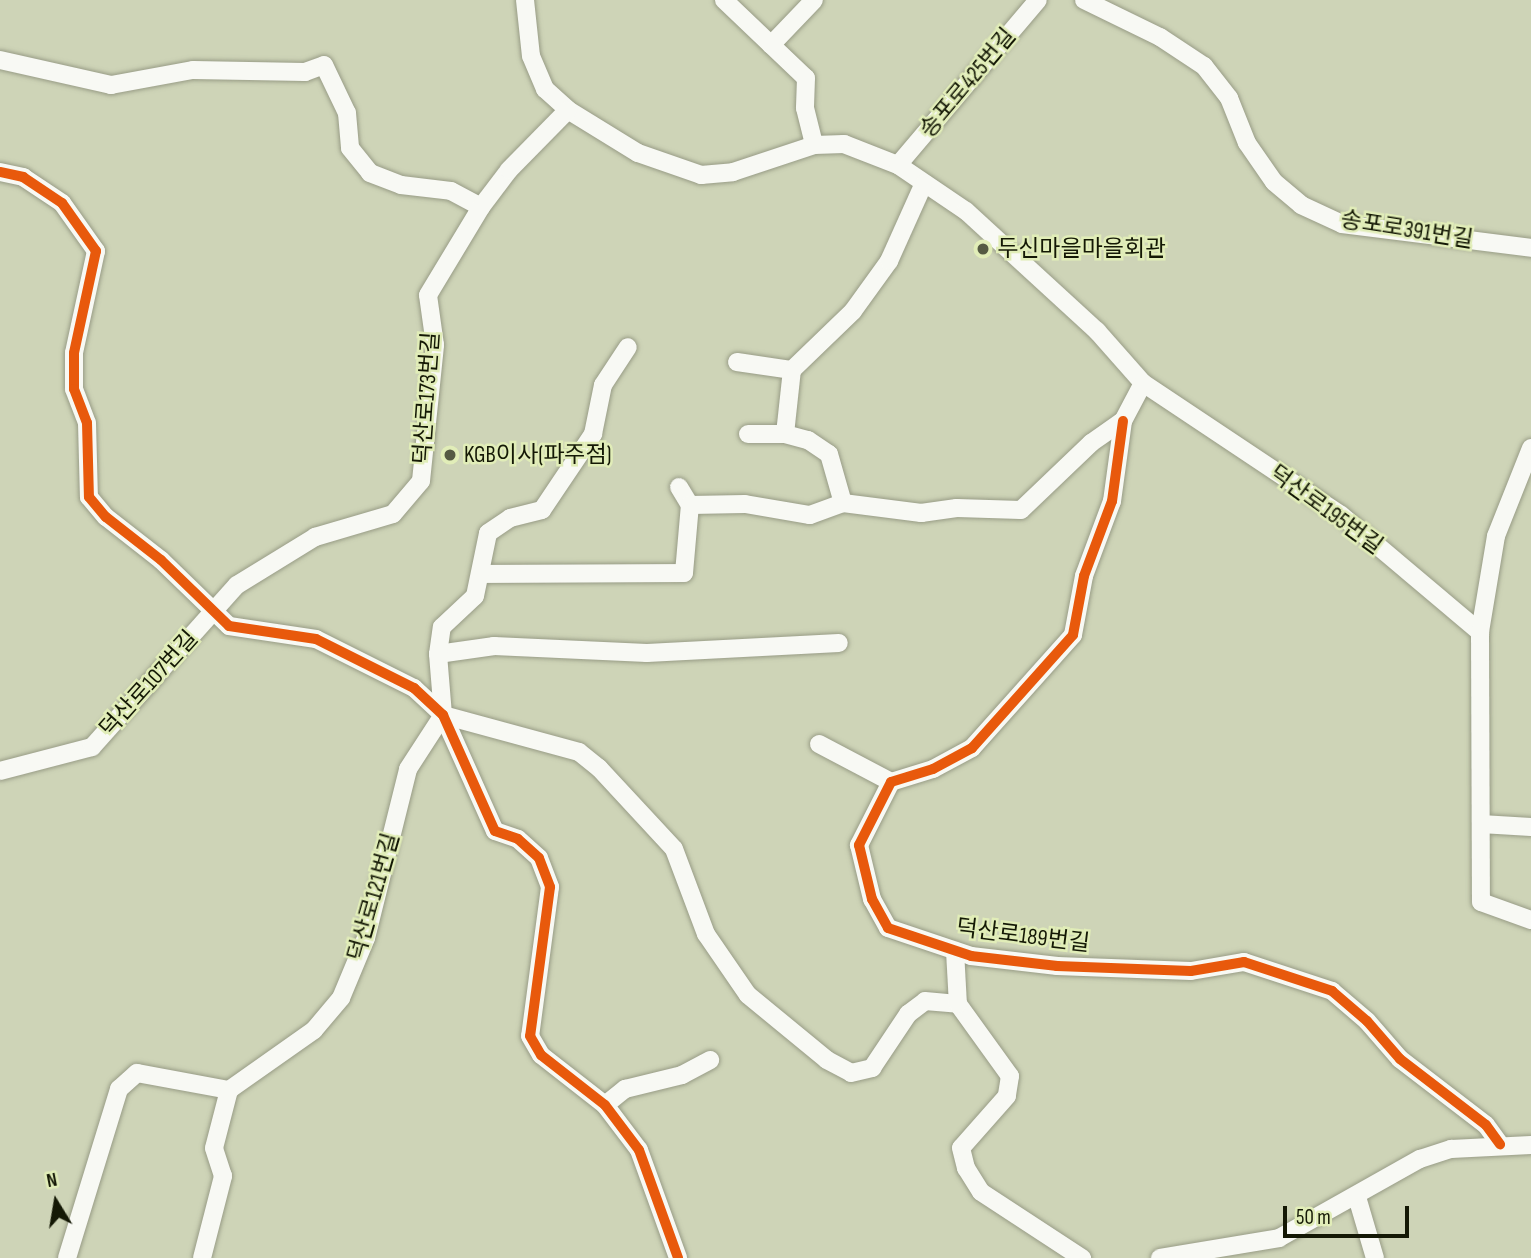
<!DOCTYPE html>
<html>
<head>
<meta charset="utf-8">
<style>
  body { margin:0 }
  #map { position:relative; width:1531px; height:1258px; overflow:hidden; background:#ced4b7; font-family:"Sofia Sans Condensed","Noto Sans KR",sans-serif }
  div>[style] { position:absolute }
  .roads { filter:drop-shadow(0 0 2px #989c86) drop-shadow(0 0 2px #989c86) }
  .minor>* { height:18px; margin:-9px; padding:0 9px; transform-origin:9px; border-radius:9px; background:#f8f9f4 }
  .cycleway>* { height:10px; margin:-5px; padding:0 5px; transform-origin:5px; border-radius:5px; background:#e8590c }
  .dots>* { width:19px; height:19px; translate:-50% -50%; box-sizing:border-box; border:4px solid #e1edb8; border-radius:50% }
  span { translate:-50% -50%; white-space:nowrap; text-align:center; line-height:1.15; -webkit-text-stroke:5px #e1edb8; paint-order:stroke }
  .street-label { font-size:23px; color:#141805 }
  .poi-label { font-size:23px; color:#141805 }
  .left { translate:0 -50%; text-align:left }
  .north { position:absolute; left:21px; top:1167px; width:70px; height:70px; -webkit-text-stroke:5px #e1edb8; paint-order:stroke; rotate:349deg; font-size:19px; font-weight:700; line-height:28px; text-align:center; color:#141805 }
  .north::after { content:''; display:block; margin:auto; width:24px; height:32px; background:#141805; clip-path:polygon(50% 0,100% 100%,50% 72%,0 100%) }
  .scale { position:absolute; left:1283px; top:1206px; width:126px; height:32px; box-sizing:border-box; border:4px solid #141805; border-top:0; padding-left:9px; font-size:21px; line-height:24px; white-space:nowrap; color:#141805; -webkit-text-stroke:5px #e1edb8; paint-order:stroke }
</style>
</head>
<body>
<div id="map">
  <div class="roads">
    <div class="minor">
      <i style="left:525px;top:0;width:56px;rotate:83.9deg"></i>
      <i style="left:531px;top:56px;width:36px;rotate:67deg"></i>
      <i style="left:545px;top:89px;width:31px;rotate:42deg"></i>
      <i style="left:568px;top:110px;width:82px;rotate:31.6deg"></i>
      <i style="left:638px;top:153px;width:67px;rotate:19.2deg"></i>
      <i style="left:701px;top:175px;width:32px;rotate:-5deg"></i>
      <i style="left:733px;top:172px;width:85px;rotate:-18.4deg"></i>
      <i style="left:814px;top:145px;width:30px;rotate:-2deg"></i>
      <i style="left:844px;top:144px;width:58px;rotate:21.3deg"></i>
      <i style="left:898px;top:165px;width:82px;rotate:34.1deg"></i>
      <i style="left:966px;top:211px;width:178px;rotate:42.5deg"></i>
      <i style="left:1097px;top:331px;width:69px;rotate:48.5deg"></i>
      <i style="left:1143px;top:383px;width:238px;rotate:33.7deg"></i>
      <i style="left:1341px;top:515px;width:182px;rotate:40.1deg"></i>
      <i style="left:724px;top:0;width:113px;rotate:43.6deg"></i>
      <i style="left:806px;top:78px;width:30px;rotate:92deg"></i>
      <i style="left:805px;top:108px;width:38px;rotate:76deg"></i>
      <i style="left:1084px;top:0;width:85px;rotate:26deg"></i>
      <i style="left:1160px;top:37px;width:53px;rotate:33.4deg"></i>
      <i style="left:1204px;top:66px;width:41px;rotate:52deg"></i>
      <i style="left:1229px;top:98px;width:48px;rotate:68.2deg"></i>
      <i style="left:1247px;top:143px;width:47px;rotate:55.3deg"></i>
      <i style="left:1274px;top:182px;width:35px;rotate:40deg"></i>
      <i style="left:1301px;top:205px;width:45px;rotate:24.9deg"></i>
      <i style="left:1342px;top:224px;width:191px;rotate:7.2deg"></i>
      <i style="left:771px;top:45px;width:62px;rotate:-46.3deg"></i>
      <i style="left:0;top:60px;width:114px;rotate:12.7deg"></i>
      <i style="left:111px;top:85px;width:83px;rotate:-10.4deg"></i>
      <i style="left:193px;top:70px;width:112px;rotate:1deg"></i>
      <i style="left:305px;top:72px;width:20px;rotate:-20deg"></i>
      <i style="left:324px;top:65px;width:53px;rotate:64.4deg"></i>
      <i style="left:347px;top:113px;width:35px;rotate:85deg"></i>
      <i style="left:350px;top:148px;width:32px;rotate:51deg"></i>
      <i style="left:370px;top:173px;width:33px;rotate:21deg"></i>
      <i style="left:401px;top:185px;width:50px;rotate:6.8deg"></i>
      <i style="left:451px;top:191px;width:34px;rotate:28deg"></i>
      <i style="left:898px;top:165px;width:216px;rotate:-49.7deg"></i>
      <i style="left:0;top:172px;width:24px;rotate:12deg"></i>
      <i style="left:23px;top:177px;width:47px;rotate:33.7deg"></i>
      <i style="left:62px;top:203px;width:59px;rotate:54.7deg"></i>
      <i style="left:96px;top:251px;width:104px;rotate:102.2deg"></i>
      <i style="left:74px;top:353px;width:36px;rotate:90deg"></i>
      <i style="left:74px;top:389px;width:36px;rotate:69deg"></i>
      <i style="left:87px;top:423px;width:74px;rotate:88.5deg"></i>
      <i style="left:89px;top:497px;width:26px;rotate:50deg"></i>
      <i style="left:106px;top:517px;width:70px;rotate:38deg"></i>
      <i style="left:161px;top:560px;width:95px;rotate:44.1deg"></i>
      <i style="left:229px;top:626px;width:88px;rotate:8.5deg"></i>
      <i style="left:316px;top:639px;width:110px;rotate:26.6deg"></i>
      <i style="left:414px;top:688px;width:40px;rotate:43deg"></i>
      <i style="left:443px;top:715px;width:127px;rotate:65.9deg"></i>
      <i style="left:495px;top:831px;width:24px;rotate:19deg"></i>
      <i style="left:518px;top:839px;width:28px;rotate:42deg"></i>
      <i style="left:539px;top:858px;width:31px;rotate:69deg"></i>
      <i style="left:550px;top:887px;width:150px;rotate:97.6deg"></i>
      <i style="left:530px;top:1036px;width:22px;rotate:60deg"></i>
      <i style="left:541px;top:1055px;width:81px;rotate:38deg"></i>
      <i style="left:605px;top:1105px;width:56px;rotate:52.9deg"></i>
      <i style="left:639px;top:1150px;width:115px;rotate:70.1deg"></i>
      <i style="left:737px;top:362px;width:56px;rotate:8.3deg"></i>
      <i style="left:1123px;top:421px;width:81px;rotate:97.8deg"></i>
      <i style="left:1112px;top:501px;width:80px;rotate:110.5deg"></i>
      <i style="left:1084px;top:576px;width:60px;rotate:100.6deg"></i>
      <i style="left:1073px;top:635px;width:152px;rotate:131.8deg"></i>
      <i style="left:972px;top:748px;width:44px;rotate:151.7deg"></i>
      <i style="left:933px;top:769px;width:44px;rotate:162.8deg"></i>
      <i style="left:891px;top:782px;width:71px;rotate:116.9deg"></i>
      <i style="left:859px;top:845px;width:56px;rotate:76.5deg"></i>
      <i style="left:872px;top:899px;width:33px;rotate:61deg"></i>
      <i style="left:888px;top:928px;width:88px;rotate:18.6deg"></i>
      <i style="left:971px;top:956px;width:87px;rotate:6.6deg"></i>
      <i style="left:1057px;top:966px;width:134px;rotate:2.1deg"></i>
      <i style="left:1191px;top:971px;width:54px;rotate:-9.6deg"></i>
      <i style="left:1244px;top:962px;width:93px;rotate:18.2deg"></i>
      <i style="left:1332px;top:991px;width:46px;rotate:40.6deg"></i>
      <i style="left:1367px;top:1021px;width:50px;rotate:49deg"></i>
      <i style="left:1400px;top:1059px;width:108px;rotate:37.5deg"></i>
      <i style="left:1486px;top:1125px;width:24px;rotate:54deg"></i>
      <i style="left:748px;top:434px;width:37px"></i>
      <i style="left:785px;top:434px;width:64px;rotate:-83.8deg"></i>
      <i style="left:792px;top:370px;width:85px;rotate:-44deg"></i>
      <i style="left:853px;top:311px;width:62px;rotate:-54.2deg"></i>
      <i style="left:889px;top:261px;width:85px;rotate:-65.8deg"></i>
      <i style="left:785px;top:434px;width:24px;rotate:15deg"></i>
      <i style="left:808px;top:440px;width:25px;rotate:34deg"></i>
      <i style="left:829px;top:454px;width:51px;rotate:74.1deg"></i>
      <i style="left:1531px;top:448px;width:95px;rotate:111.7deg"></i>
      <i style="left:1496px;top:536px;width:97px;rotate:99.5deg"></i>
      <i style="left:1480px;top:632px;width:270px;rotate:89.8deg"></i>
      <i style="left:1481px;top:902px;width:53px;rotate:19.8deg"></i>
      <i style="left:679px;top:487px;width:21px;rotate:59deg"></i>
      <i style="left:481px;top:574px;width:203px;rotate:-0.3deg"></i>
      <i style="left:684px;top:573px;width:68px;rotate:-85deg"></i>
      <i style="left:690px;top:505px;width:55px;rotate:-1deg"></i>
      <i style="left:745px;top:504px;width:66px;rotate:9.6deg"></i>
      <i style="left:810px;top:515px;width:35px;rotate:-20deg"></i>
      <i style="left:843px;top:503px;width:79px;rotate:7.3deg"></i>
      <i style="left:921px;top:513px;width:36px;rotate:-8deg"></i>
      <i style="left:957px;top:508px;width:64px;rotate:1.8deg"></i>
      <i style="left:1021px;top:510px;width:97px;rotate:-43.7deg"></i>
      <i style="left:1091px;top:443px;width:39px;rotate:-35deg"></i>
      <i style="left:1123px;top:421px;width:43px;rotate:-62.2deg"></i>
      <i style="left:438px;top:654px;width:57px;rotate:-8.1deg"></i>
      <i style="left:494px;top:646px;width:153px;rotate:2.6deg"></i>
      <i style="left:647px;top:653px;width:192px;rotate:-3deg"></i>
      <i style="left:443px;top:715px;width:141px;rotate:15.2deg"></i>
      <i style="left:579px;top:752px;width:26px;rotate:39deg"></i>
      <i style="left:599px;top:768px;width:110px;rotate:47.2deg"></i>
      <i style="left:674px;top:849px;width:91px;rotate:69.4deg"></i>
      <i style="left:706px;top:934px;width:74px;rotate:55.5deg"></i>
      <i style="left:748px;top:995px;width:102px;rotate:39.4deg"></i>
      <i style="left:827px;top:1060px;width:27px;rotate:28deg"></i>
      <i style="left:851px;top:1073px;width:22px;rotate:-13deg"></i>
      <i style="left:872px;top:1068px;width:65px;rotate:-56.3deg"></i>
      <i style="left:908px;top:1014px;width:21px;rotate:-37deg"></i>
      <i style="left:925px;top:1001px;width:33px;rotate:5deg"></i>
      <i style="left:958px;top:1004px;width:89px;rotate:54.2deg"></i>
      <i style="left:1010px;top:1076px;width:20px;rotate:99deg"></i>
      <i style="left:1007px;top:1096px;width:69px;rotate:131.5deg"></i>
      <i style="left:961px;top:1148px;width:21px;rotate:76deg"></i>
      <i style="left:966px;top:1168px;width:28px;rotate:58deg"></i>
      <i style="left:981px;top:1192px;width:121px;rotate:33.2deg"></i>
      <i style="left:819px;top:744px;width:81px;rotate:27.8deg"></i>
      <i style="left:0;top:771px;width:95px;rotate:-14.6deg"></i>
      <i style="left:92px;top:747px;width:217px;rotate:-48.2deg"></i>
      <i style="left:237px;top:585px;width:92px;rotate:-31.6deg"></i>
      <i style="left:315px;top:537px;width:81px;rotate:-16.4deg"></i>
      <i style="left:393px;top:514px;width:43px;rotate:-49.7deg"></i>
      <i style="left:421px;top:481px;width:137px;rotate:-84.1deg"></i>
      <i style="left:435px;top:345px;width:50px;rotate:-98deg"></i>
      <i style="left:428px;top:295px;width:103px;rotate:-58.9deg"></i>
      <i style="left:481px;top:207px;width:46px;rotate:-52.9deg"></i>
      <i style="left:509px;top:170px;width:84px;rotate:-45.5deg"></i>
      <i style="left:1481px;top:824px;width:50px;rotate:3.4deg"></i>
      <i style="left:955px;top:951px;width:53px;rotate:86.8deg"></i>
      <i style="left:605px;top:1105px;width:26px;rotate:-39deg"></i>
      <i style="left:625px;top:1089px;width:59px;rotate:-13.8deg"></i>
      <i style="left:682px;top:1075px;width:32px;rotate:-28deg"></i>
      <i style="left:1357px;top:1197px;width:64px;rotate:73.6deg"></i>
      <i style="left:67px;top:1258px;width:177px;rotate:-72.9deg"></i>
      <i style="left:119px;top:1089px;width:24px;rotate:-42deg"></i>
      <i style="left:137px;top:1073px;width:94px;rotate:10.5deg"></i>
      <i style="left:202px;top:1258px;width:85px;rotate:-75.6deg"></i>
      <i style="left:223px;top:1176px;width:29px;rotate:-108deg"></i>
      <i style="left:214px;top:1148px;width:60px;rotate:-75.5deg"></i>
      <i style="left:229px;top:1090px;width:104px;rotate:-35.2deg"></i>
      <i style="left:314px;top:1030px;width:42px;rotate:-49.8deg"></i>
      <i style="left:341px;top:998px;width:65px;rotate:-67.4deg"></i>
      <i style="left:366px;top:938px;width:174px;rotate:-76deg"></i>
      <i style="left:408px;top:769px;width:64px;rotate:-57.1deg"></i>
      <i style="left:443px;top:715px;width:61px;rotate:-94.7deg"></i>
      <i style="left:438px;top:654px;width:27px;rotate:-82deg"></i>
      <i style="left:442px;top:627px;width:45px;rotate:-43.2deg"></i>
      <i style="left:475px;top:596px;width:64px;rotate:-78.3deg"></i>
      <i style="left:488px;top:533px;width:27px;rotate:-34deg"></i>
      <i style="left:510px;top:518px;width:33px;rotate:-14deg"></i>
      <i style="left:542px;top:510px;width:92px;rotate:-56.1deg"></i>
      <i style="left:593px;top:434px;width:50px;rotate:-78.5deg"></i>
      <i style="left:603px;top:385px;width:45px;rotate:-56.7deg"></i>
      <i style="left:1160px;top:1258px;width:121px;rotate:-9.5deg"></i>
      <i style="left:1279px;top:1238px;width:162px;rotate:-29.3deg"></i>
      <i style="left:1420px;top:1159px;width:33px;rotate:-18deg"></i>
      <i style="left:1451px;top:1149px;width:80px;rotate:-2.9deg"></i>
    </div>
  </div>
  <div class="cycleway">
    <i style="left:0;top:172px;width:24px;rotate:12deg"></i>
    <i style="left:23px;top:177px;width:47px;rotate:33.7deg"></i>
    <i style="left:62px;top:203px;width:59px;rotate:54.7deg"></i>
    <i style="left:96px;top:251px;width:104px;rotate:102.2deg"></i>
    <i style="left:74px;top:353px;width:36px;rotate:90deg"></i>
    <i style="left:74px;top:389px;width:36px;rotate:69deg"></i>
    <i style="left:87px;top:423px;width:74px;rotate:88.5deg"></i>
    <i style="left:89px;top:497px;width:26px;rotate:50deg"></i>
    <i style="left:106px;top:517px;width:70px;rotate:38deg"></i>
    <i style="left:161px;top:560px;width:95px;rotate:44.1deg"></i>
    <i style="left:229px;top:626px;width:88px;rotate:8.5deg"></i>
    <i style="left:316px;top:639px;width:110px;rotate:26.6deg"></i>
    <i style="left:414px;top:688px;width:40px;rotate:43deg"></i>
    <i style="left:443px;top:715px;width:127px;rotate:65.9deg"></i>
    <i style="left:495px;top:831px;width:24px;rotate:19deg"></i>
    <i style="left:518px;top:839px;width:28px;rotate:42deg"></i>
    <i style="left:539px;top:858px;width:31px;rotate:69deg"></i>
    <i style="left:550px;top:887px;width:150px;rotate:97.6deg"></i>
    <i style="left:530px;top:1036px;width:22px;rotate:60deg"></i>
    <i style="left:541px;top:1055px;width:81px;rotate:38deg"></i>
    <i style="left:605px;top:1105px;width:56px;rotate:52.9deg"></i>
    <i style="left:639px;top:1150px;width:115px;rotate:70.1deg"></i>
    <i style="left:1123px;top:421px;width:81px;rotate:97.8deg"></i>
    <i style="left:1112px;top:501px;width:80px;rotate:110.5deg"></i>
    <i style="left:1084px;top:576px;width:60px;rotate:100.6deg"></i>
    <i style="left:1073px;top:635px;width:152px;rotate:131.8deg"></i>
    <i style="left:972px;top:748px;width:44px;rotate:151.7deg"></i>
    <i style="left:933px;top:769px;width:44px;rotate:162.8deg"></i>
    <i style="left:891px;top:782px;width:71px;rotate:116.9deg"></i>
    <i style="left:859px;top:845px;width:56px;rotate:76.5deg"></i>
    <i style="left:872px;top:899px;width:33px;rotate:61deg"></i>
    <i style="left:888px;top:928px;width:88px;rotate:18.6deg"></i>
    <i style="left:971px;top:956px;width:87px;rotate:6.6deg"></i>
    <i style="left:1057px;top:966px;width:134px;rotate:2.1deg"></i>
    <i style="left:1191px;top:971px;width:54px;rotate:-9.6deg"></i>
    <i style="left:1244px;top:962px;width:93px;rotate:18.2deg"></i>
    <i style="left:1332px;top:991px;width:46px;rotate:40.6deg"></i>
    <i style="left:1367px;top:1021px;width:50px;rotate:49deg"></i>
    <i style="left:1400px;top:1059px;width:108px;rotate:37.5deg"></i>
    <i style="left:1486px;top:1125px;width:24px;rotate:54deg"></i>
  </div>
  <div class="dots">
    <i style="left:983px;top:249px;background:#555a43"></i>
    <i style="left:450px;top:455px;background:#555a43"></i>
  </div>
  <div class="street-label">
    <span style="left:968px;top:83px;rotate:-50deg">송포로425번길</span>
    <span style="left:1407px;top:230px;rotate:9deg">송포로391번길</span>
    <span style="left:427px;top:398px;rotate:-86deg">덕산로173번길</span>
    <span style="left:1326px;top:510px;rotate:36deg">덕산로195번길</span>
    <span style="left:149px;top:684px;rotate:-48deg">덕산로107번길</span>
    <span style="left:374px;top:897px;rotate:-74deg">덕산로121번길</span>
    <span style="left:1023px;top:936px;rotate:7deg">덕산로189번길</span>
  </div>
  <div class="poi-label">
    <span class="left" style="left:997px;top:249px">두신마을마을회관</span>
    <span class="left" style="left:464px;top:455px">KGB이사(파주점)</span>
  </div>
  <div class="north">N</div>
  <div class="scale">50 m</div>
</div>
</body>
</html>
